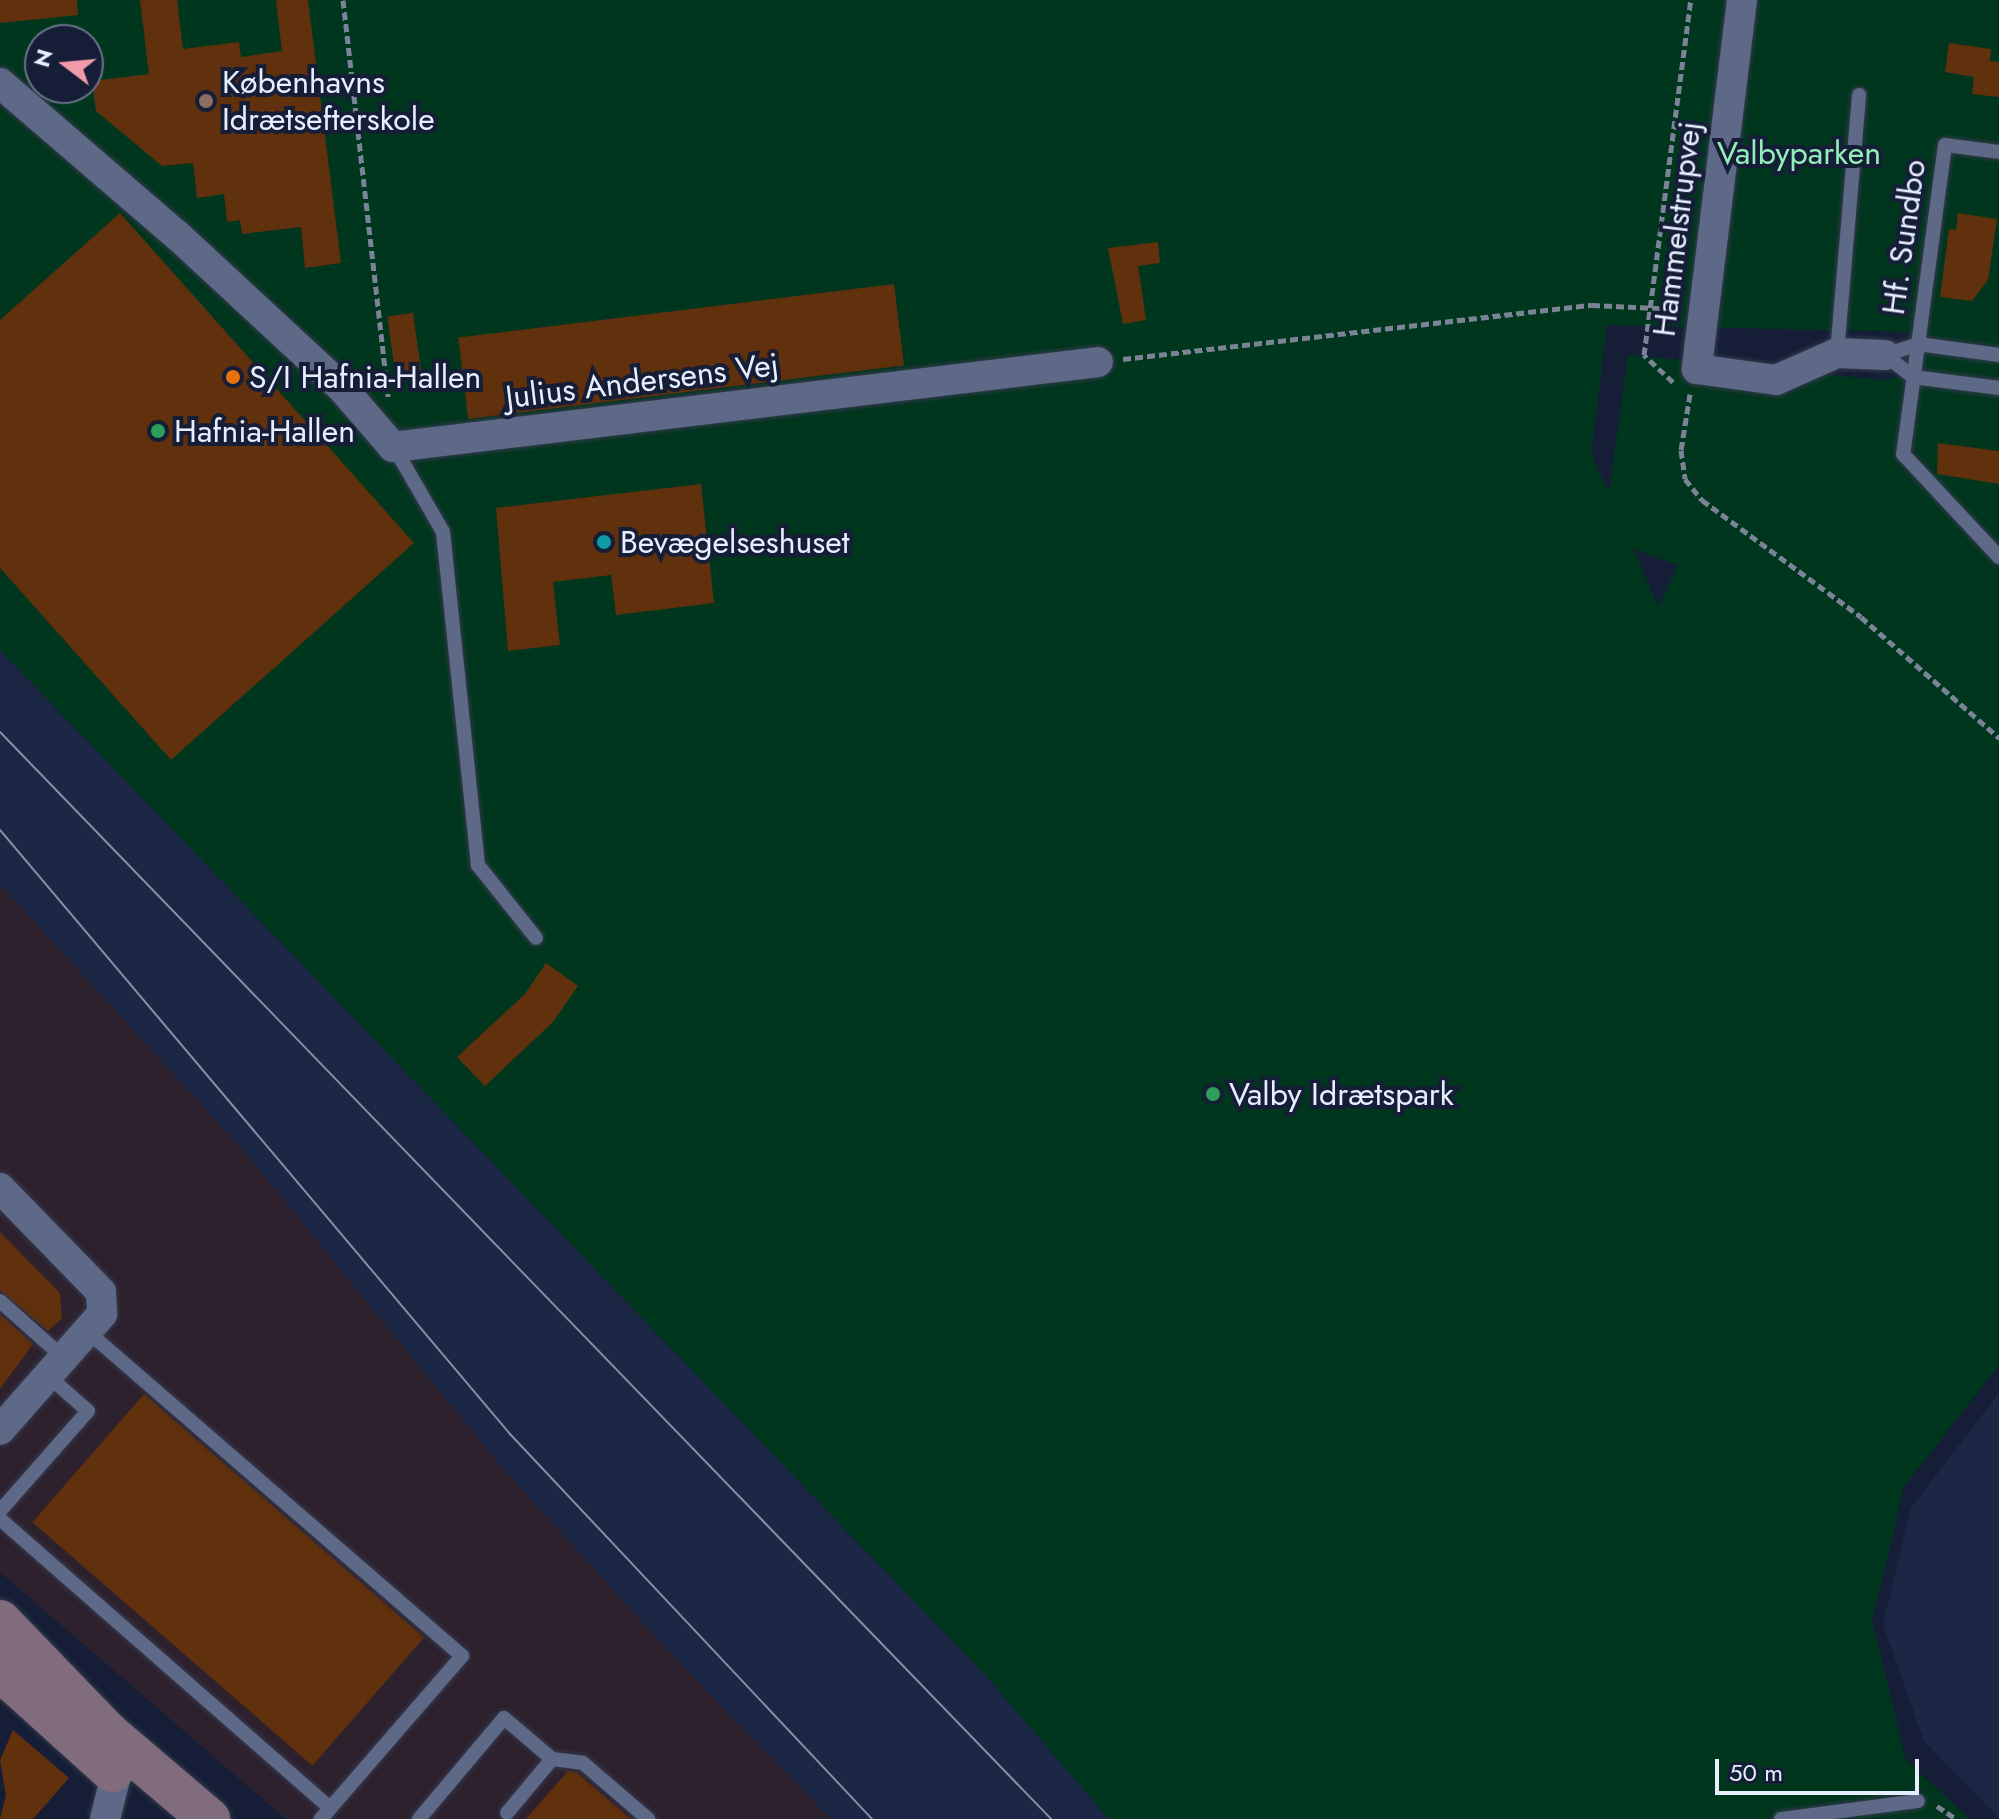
<!DOCTYPE html>
<html>
<head>
<meta charset="utf-8">
<style>
  body { margin:0 }
  #map { position:relative; width:1999px; height:1819px; overflow:hidden; background:#151e36; font-family:Jost,sans-serif }
  div>[style] { position:absolute }
  .commercial>* { inset:0; background:#2e212e }
  .built>* { inset:0; background:#1b2745 }
  .green>* { inset:0; background:#00361e }
  .building>* { inset:0; background:#61300d; transform-origin:0 0 }
  .path>* { height:5px; margin-top:-2.5px; transform-origin:0; background:repeating-linear-gradient(90deg,#7b8397 0 8px,transparent 0 12px) }
  .roads { filter:drop-shadow(0 0 2px #353a4e) drop-shadow(0 0 2px #353a4e) }
  .service>* { height:14px; margin:-7px; padding:0 7px; transform-origin:7px; border-radius:7px; background:#5d6986 }
  .minor>* { height:30px; margin:-15px; padding:0 15px; transform-origin:15px; border-radius:15px; background:#5d6986 }
  .secondary>* { height:42px; margin:-21px; padding:0 21px; transform-origin:21px; border-radius:21px; background:#816c7e }
  .tram>* { height:2px; margin:-1px; padding:0 1px; transform-origin:1px; border-radius:1px; background:#878fa3 }
  .dots>* { width:22px; height:22px; translate:-50% -50%; box-sizing:border-box; border:4px solid #151e36; border-radius:50% }
  span { translate:-50% -50%; white-space:nowrap; text-align:center; line-height:1.15; -webkit-text-stroke:8px #151e36; paint-order:stroke }
  .poi-label { font-size:32px; color:#e7efff }
  .left { translate:0 -50%; text-align:left }
  .park-label { font-size:32px; color:#94eeba }
  .street-label { font-size:32px; color:#e7efff }
  .north { position:absolute; left:24px; top:24px; width:80px; height:80px; box-sizing:border-box; background:#151e36; border:2px solid #697286; border-radius:50%; rotate:286deg; font-size:22px; font-weight:700; line-height:32px; text-align:center; color:#e7efff }
  .north::after { content:''; display:block; margin:auto; width:28px; height:36px; background:#f39aaa; clip-path:polygon(50% 0,100% 100%,50% 72%,0 100%) }
  .scale { position:absolute; left:1715px; top:1759px; width:204px; height:36px; box-sizing:border-box; border:4px solid #e7efff; border-top:0; padding-left:10px; font-size:24px; line-height:28px; white-space:nowrap; color:#e7efff; -webkit-text-stroke:6px #151e36; paint-order:stroke }
</style>
</head>
<body>
<div id="map">
  <div class="commercial">
    <i style="clip-path:polygon(0 884px,245px 1152px,499px 1464px,831px 1819px,286px 1819px,0 1572px)"></i>
  </div>
  <div class="built">
    <i style="clip-path:polygon(0 650px,988px 1678px,1109px 1819px,831px 1819px,673px 1656px,499px 1464px,245px 1152px,0 884px)"></i>
    <i style="clip-path:polygon(1999px 1393px,1999px 1818px,1924px 1741px,1883px 1625px,1911px 1508px)"></i>
  </div>
  <div class="green">
    <i style="clip-path:polygon(evenodd,0 0,1999px 0,1999px 1365px,1904px 1487px,1872px 1622px,1906px 1760px,1970px 1819px,1109px 1819px,988px 1678px,0 650px,0 0,40px 40px,88px 40px,88px 88px,40px 88px,40px 40px,0 0,1607px 325px,1910px 332px,1901px 376px,1884px 380px,1628px 355px,1609px 493px,1591px 454px,1607px 325px,0 0,1633px 549px,1678px 565px,1659px 605px,1658px 605px,1633px 549px)"></i>
  </div>
  <div class="building">
    <i style="clip-path:polygon(0 0,77px 0,78px 15px,0 23px)"></i>
    <i style="clip-path:polygon(140px 0,177px 0,183px 49px,239px 42px,241px 57px,282px 51px,276px 0,308px 0,341px 263px,305px 268px,301px 227px,242px 234px,240px 220px,227px 222px,224px 194px,197px 198px,193px 163px,162px 166px,96px 111px,92px 81px,149px 74px)"></i>
    <i style="clip-path:polygon(1949px 43px,1991px 49px,1990px 61px,1999px 62px,1999px 97px,1972px 94px,1974px 77px,1945px 72px)"></i>
    <i style="clip-path:polygon(120px 213px,414px 543px,171px 760px,0 568px,0 320px)"></i>
    <i style="clip-path:polygon(1958px 213px,1997px 219px,1988px 280px,1972px 301px,1940px 297px,1949px 229px,1956px 230px)"></i>
    <i style="clip-path:polygon(1158px 242px,1160px 263px,1138px 266px,1146px 320px,1123px 324px,1108px 248px)"></i>
    <i style="left:894px;top:284px;width:82px;height:439px;rotate:83deg"></i>
    <i style="left:413px;top:313px;width:59px;height:26px;rotate:82deg"></i>
    <i style="clip-path:polygon(1938px 443px,1999px 451px,1999px 484px,1937px 474px)"></i>
    <i style="clip-path:polygon(701px 484px,714px 603px,616px 615px,611px 575px,553px 582px,560px 645px,508px 651px,496px 508px)"></i>
    <i style="clip-path:polygon(546px 963px,578px 986px,553px 1022px,485px 1086px,457px 1057px,525px 994px)"></i>
    <i style="clip-path:polygon(0 1232px,60px 1293px,62px 1318px,48px 1331px,0 1291px)"></i>
    <i style="clip-path:polygon(0 1314px,33px 1344px,0 1389px)"></i>
    <i style="left:144px;top:1394px;width:371px;height:170px;rotate:41deg"></i>
    <i style="clip-path:polygon(13px 1730px,69px 1778px,33px 1819px,0 1819px,6px 1795px,0 1760px)"></i>
    <i style="clip-path:polygon(568px 1771px,576px 1772px,631px 1819px,526px 1819px)"></i>
  </div>
  <div class="path">
    <i style="left:343px;top:0;width:399px;rotate:83.5deg"></i>
    <i style="left:1123px;top:359px;width:472px;rotate:-6.6deg"></i>
    <i style="left:1592px;top:305px;width:86px;rotate:2.7deg"></i>
    <i style="left:1673px;top:382px;width:40px;rotate:-137deg"></i>
    <i style="left:1644px;top:355px;width:358px;rotate:-82.5deg"></i>
    <i style="left:1690px;top:394px;width:57px;rotate:99.1deg"></i>
    <i style="left:1681px;top:450px;width:29px;rotate:82deg"></i>
    <i style="left:1685px;top:479px;width:27px;rotate:51deg"></i>
    <i style="left:1702px;top:500px;width:197px;rotate:36.3deg"></i>
    <i style="left:1861px;top:617px;width:184px;rotate:41.2deg"></i>
    <i style="left:1937px;top:1806px;width:23px;rotate:34deg"></i>
  </div>
  <div class="roads">
    <div class="service">
      <i style="left:1999px;top:152px;width:54px;rotate:-172.6deg"></i>
      <i style="left:1945px;top:145px;width:312px;rotate:97.7deg"></i>
      <i style="left:1903px;top:454px;width:141px;rotate:47deg"></i>
      <i style="left:1837px;top:353px;width:259px;rotate:-85.1deg"></i>
      <i style="left:1885px;top:355px;width:36px;rotate:38deg"></i>
      <i style="left:1913px;top:377px;width:87px;rotate:7.3deg"></i>
      <i style="left:1885px;top:355px;width:35px;rotate:-18deg"></i>
      <i style="left:1918px;top:344px;width:82px;rotate:7.7deg"></i>
      <i style="left:394px;top:447px;width:98px;rotate:60deg"></i>
      <i style="left:443px;top:532px;width:335px;rotate:84deg"></i>
      <i style="left:478px;top:865px;width:93px;rotate:51.5deg"></i>
      <i style="left:0;top:1301px;width:86px;rotate:41.7deg"></i>
      <i style="left:87px;top:1331px;width:496px;rotate:40.9deg"></i>
      <i style="left:462px;top:1656px;width:216px;rotate:130.9deg"></i>
      <i style="left:0;top:1511px;width:133px;rotate:-48.7deg"></i>
      <i style="left:88px;top:1411px;width:53px;rotate:-138.8deg"></i>
      <i style="left:0;top:1519px;width:439px;rotate:41.2deg"></i>
      <i style="left:552px;top:1759px;width:31px;rotate:7deg"></i>
      <i style="left:583px;top:1763px;width:86px;rotate:40.7deg"></i>
      <i style="left:419px;top:1819px;width:132px;rotate:-49.9deg"></i>
      <i style="left:504px;top:1718px;width:63px;rotate:40.5deg"></i>
      <i style="left:552px;top:1759px;width:70px;rotate:129.8deg"></i>
      <i style="left:1781px;top:1819px;width:138px;rotate:-7.5deg"></i>
    </div>
    <div class="minor">
      <i style="left:1742px;top:0;width:372px;rotate:97deg"></i>
      <i style="left:1697px;top:369px;width:80px;rotate:7.9deg"></i>
      <i style="left:1776px;top:380px;width:67px;rotate:-23.9deg"></i>
      <i style="left:1837px;top:353px;width:48px;rotate:2.4deg"></i>
      <i style="left:0;top:83px;width:235px;rotate:40.7deg"></i>
      <i style="left:178px;top:236px;width:224px;rotate:42.8deg"></i>
      <i style="left:342px;top:388px;width:78px;rotate:49.2deg"></i>
      <i style="left:393px;top:447px;width:710px;rotate:-6.87deg"></i>
      <i style="left:0;top:1188px;width:145px;rotate:45.8deg"></i>
      <i style="left:101px;top:1292px;width:22px;rotate:87deg"></i>
      <i style="left:102px;top:1314px;width:154px;rotate:131.3deg"></i>
      <i style="left:105px;top:1819px;width:45px;rotate:-76deg"></i>
      <i style="left:116px;top:1775px;width:24px;rotate:-55deg"></i>
    </div>
    <div class="secondary">
      <i style="left:0;top:1621px;width:156px;rotate:46deg"></i>
      <i style="left:108px;top:1733px;width:133px;rotate:40.4deg"></i>
      <i style="left:0;top:1670px;width:151px;rotate:42deg"></i>
    </div>
  </div>
  <div class="tram">
    <i style="left:0;top:732px;width:1512px;rotate:45.96deg"></i>
    <i style="left:0;top:830px;width:791px;rotate:49.82deg"></i>
    <i style="left:510px;top:1434px;width:528px;rotate:46.76deg"></i>
  </div>
  <div class="dots">
    <i style="left:206px;top:101px;background:#8d6e63"></i>
    <i style="left:233px;top:377px;background:#e8710a"></i>
    <i style="left:158px;top:431px;background:#2e9e5b"></i>
    <i style="left:604px;top:542px;background:#0f9aa8"></i>
    <i style="left:1213px;top:1094px;background:#2e9e5b"></i>
  </div>
  <div class="poi-label">
    <span class="left" style="left:222px;top:101px">Københavns<br>Idrætsefterskole</span>
    <span class="left" style="left:249px;top:377px">S/I Hafnia-Hallen</span>
    <span class="left" style="left:174px;top:431px">Hafnia-Hallen</span>
    <span class="left" style="left:620px;top:542px">Bevægelseshuset</span>
    <span class="left" style="left:1229px;top:1094px">Valby Idrætspark</span>
  </div>
  <div class="park-label">
    <span style="left:1799px;top:153px">Valbyparken</span>
  </div>
  <div class="street-label">
    <span style="left:1677px;top:229px;rotate:-83deg">Hammelstrupvej</span>
    <span style="left:1904px;top:237px;rotate:-82deg">Hf. Sundbo</span>
    <span style="left:642px;top:381px;rotate:-7deg">Julius Andersens Vej</span>
  </div>
  <div class="north">N</div>
  <div class="scale">50 m</div>
</div>
</body>
</html>
